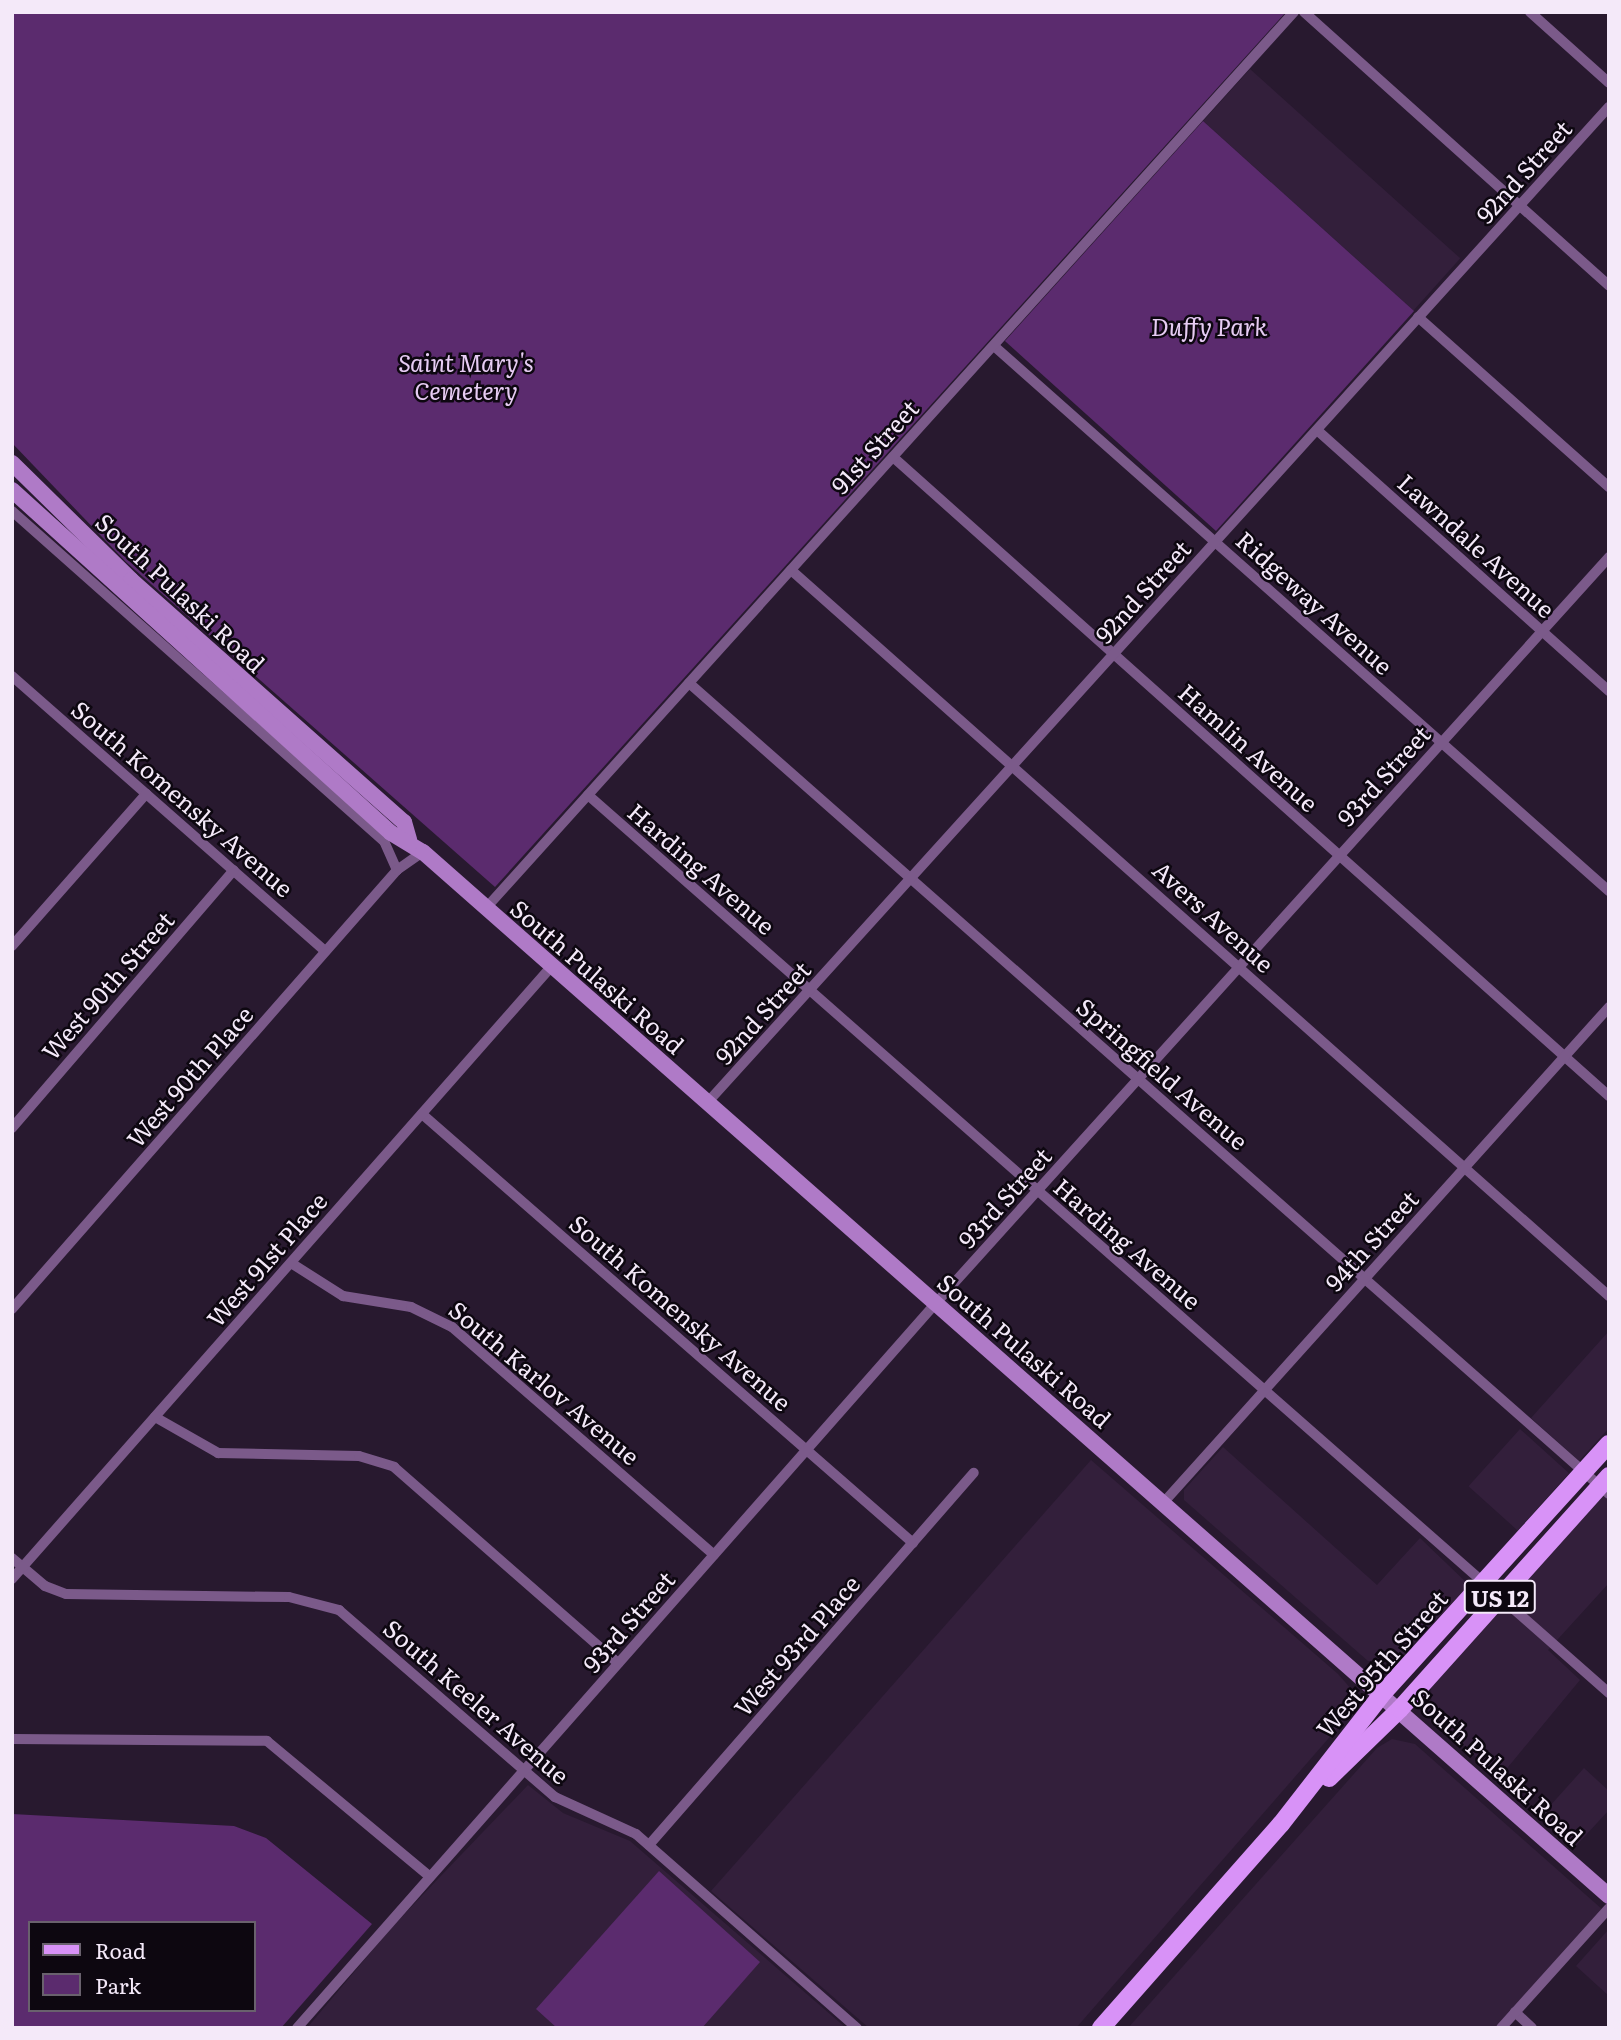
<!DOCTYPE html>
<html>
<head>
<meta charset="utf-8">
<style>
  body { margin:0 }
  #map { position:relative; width:1621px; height:2040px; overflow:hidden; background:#28192f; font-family:Literata,serif }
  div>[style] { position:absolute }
  .built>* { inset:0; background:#331f3b; transform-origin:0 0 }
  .green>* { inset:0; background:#5b2b6e; transform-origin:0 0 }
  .street>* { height:10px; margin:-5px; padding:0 5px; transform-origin:5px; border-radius:5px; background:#7b5a8a }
  .secondary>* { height:16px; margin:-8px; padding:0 8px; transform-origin:8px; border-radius:8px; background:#af7ac7 }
  .primary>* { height:18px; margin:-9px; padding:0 9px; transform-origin:9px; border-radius:9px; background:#d892f7 }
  span { translate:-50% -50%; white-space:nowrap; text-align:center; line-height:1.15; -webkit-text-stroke:5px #0d0710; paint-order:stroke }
  .shield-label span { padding:2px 5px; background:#0d0710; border:2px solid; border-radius:5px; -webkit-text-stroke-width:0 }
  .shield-label { font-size:23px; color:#f4e9f9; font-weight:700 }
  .street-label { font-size:24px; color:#f4e9f9 }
  .park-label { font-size:24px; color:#e7ccf4; font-style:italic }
  .frame { position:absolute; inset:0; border:14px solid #f4e9f9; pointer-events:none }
  .legend { position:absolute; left:28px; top:1921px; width:228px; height:91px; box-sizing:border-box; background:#0d0710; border:2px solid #69616d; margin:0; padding:9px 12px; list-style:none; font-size:21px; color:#f4e9f9 }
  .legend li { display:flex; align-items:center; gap:14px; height:35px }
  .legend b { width:35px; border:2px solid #69616d }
</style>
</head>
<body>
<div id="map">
  <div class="built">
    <i style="left:1250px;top:69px;width:283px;height:70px;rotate:42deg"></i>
    <i style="clip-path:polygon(1609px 1331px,1609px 1428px,1579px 1461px,1531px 1418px)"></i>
    <i style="left:1520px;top:1429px;width:66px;height:77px;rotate:42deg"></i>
    <i style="clip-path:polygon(1223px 1447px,1377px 1585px,1420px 1538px,1469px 1585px,1396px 1662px,1368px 1661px,1184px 1500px,1184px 1490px)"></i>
    <i style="clip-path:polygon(1091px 1460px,1338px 1674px,1353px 1691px,1355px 1708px,1076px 2028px,869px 2028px,711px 1891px)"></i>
    <i style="clip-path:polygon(1609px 1487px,1609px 1583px,1548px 1650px,1580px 1680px,1499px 1778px,1432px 1717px,1431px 1687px)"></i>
    <i style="clip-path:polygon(1392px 1739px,1415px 1744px,1603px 1910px,1498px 2028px,1128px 2028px,1377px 1748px)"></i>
    <i style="clip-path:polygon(1584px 1768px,1609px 1791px,1609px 1810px,1574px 1848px,1540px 1817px)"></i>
    <i style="clip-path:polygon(528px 1785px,563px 1813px,630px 1841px,846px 2028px,307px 2028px,392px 1927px)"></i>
    <i style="clip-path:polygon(1609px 1929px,1609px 1996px,1576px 1966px)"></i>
  </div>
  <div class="green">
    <i style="clip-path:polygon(12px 12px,1286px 12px,495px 887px,126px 562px,12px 443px)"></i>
    <i style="left:1203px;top:121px;width:284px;height:296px;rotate:42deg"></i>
    <i style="clip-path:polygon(evenodd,12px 1814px,234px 1826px,266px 1838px,372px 1924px,281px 2028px,12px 2028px,12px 1814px,30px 1923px,254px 1923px,254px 2010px,30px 2010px,30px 1923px)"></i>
    <i style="clip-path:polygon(659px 1871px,760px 1962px,702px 2028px,557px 2028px,536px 2009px)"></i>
  </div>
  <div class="street">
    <i style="left:1304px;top:12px;width:410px;rotate:41.9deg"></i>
    <i style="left:1530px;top:12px;width:106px;rotate:41.9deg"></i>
    <i style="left:1418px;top:317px;width:256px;rotate:41.7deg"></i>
    <i style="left:994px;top:346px;width:822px;rotate:41.55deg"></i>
    <i style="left:1317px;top:430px;width:392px;rotate:41.8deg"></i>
    <i style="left:893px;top:457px;width:960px;rotate:41.75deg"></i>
    <i style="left:12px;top:511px;width:497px;rotate:41.6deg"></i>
    <i style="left:384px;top:841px;width:32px;rotate:66deg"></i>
    <i style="left:791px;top:570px;width:1094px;rotate:41.59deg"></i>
    <i style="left:12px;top:676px;width:417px;rotate:41.3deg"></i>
    <i style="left:689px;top:683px;width:1226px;rotate:41.4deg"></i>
    <i style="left:588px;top:795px;width:1360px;rotate:41.33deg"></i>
    <i style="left:486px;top:908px;width:1207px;rotate:-47.96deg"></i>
    <i style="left:12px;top:946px;width:203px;rotate:-48.6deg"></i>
    <i style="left:707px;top:1103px;width:1344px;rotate:-47.84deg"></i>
    <i style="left:422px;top:1114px;width:652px;rotate:41.14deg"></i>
    <i style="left:12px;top:1128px;width:340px;rotate:-49.3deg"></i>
    <i style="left:291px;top:1263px;width:62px;rotate:32.4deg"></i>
    <i style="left:343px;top:1296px;width:69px;rotate:9.2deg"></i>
    <i style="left:411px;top:1307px;width:46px;rotate:26deg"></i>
    <i style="left:452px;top:1327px;width:347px;rotate:41deg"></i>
    <i style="left:12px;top:1309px;width:584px;rotate:-48.75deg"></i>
    <i style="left:397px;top:870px;width:32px;rotate:-35deg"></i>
    <i style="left:155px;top:1417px;width:73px;rotate:29.7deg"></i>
    <i style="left:218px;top:1453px;width:141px;rotate:1.2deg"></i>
    <i style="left:359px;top:1456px;width:37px;rotate:17deg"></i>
    <i style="left:394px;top:1467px;width:298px;rotate:41.2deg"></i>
    <i style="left:1164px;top:1502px;width:666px;rotate:-48.04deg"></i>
    <i style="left:12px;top:1558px;width:43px;rotate:40.3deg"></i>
    <i style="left:45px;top:1586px;width:22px;rotate:21deg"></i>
    <i style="left:66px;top:1594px;width:223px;rotate:0.8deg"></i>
    <i style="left:289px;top:1597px;width:52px;rotate:14.6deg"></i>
    <i style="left:339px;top:1610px;width:286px;rotate:40.9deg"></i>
    <i style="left:555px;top:1797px;width:89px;rotate:24.6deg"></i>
    <i style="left:636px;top:1834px;width:294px;rotate:41.3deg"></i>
    <i style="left:12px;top:1579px;width:816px;rotate:-48.63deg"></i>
    <i style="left:12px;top:1739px;width:255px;rotate:0.4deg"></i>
    <i style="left:267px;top:1741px;width:212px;rotate:39.8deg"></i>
    <i style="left:649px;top:1845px;width:494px;rotate:-48.9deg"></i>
    <i style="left:1515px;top:2012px;width:23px;rotate:43deg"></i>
    <i style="left:297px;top:2028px;width:966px;rotate:-48.61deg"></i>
    <i style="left:936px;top:1303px;width:1005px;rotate:-47.94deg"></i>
    <i style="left:1501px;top:2028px;width:161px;rotate:-48deg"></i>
  </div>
  <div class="secondary">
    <i style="left:12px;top:463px;width:167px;rotate:44.5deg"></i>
    <i style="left:131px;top:580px;width:365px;rotate:41.6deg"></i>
    <i style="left:404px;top:822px;width:19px;rotate:74deg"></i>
    <i style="left:12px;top:490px;width:511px;rotate:42.15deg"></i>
    <i style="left:391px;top:833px;width:37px;rotate:31deg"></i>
    <i style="left:423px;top:852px;width:1580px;rotate:41.36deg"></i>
  </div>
  <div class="primary">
    <i style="left:1329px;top:1778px;width:99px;rotate:-44.2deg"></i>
    <i style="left:1400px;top:1709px;width:313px;rotate:-48.1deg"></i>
    <i style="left:1101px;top:2028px;width:272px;rotate:-48.6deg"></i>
    <i style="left:1281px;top:1824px;width:166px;rotate:-52.1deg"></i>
    <i style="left:1383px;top:1693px;width:336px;rotate:-47.8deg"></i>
  </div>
  <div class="shield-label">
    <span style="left:1500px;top:1597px">US 12</span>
  </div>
  <div class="street-label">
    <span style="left:1523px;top:171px;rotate:-48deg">92nd Street</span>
    <span style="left:874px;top:446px;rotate:-48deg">91st Street</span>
    <span style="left:1477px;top:545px;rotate:42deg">Lawndale Avenue</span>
    <span style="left:1142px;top:591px;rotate:-48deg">92nd Street</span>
    <span style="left:181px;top:592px;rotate:43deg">South Pulaski Road</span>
    <span style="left:1315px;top:602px;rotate:42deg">Ridgeway Avenue</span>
    <span style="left:1249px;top:747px;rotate:42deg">Hamlin Avenue</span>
    <span style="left:1383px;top:775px;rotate:-48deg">93rd Street</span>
    <span style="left:183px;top:798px;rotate:41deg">South Komensky Avenue</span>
    <span style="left:702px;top:868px;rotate:41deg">Harding Avenue</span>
    <span style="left:1214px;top:916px;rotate:42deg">Avers Avenue</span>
    <span style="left:598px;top:976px;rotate:41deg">South Pulaski Road</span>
    <span style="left:107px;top:985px;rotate:-49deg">West 90th Street</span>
    <span style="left:762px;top:1012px;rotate:-48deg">92nd Street</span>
    <span style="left:1163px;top:1073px;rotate:41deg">Springfield Avenue</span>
    <span style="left:189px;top:1076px;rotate:-49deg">West 90th Place</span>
    <span style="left:1004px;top:1197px;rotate:-48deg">93rd Street</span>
    <span style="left:1371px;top:1240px;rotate:-48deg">94th Street</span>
    <span style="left:1128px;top:1243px;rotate:41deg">Harding Avenue</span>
    <span style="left:266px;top:1259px;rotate:-49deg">West 91st Place</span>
    <span style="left:681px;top:1312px;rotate:41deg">South Komensky Avenue</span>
    <span style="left:1025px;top:1350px;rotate:41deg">South Pulaski Road</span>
    <span style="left:545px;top:1382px;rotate:40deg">South Karlov Avenue</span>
    <span style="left:628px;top:1621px;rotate:-49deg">93rd Street</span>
    <span style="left:796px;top:1645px;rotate:-49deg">West 93rd Place</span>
    <span style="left:1381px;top:1663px;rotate:-49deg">West 95th Street</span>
    <span style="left:477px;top:1701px;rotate:41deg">South Keeler Avenue</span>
    <span style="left:1498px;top:1766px;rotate:42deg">South Pulaski Road</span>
  </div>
  <div class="park-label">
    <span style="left:1209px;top:326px">Duffy Park</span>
    <span style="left:466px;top:376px">Saint Mary's<br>Cemetery</span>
  </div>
  <div class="frame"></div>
  <ul class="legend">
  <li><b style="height:9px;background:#d892f7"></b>Road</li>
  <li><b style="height:19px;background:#5b2b6e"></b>Park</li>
  </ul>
</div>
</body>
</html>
